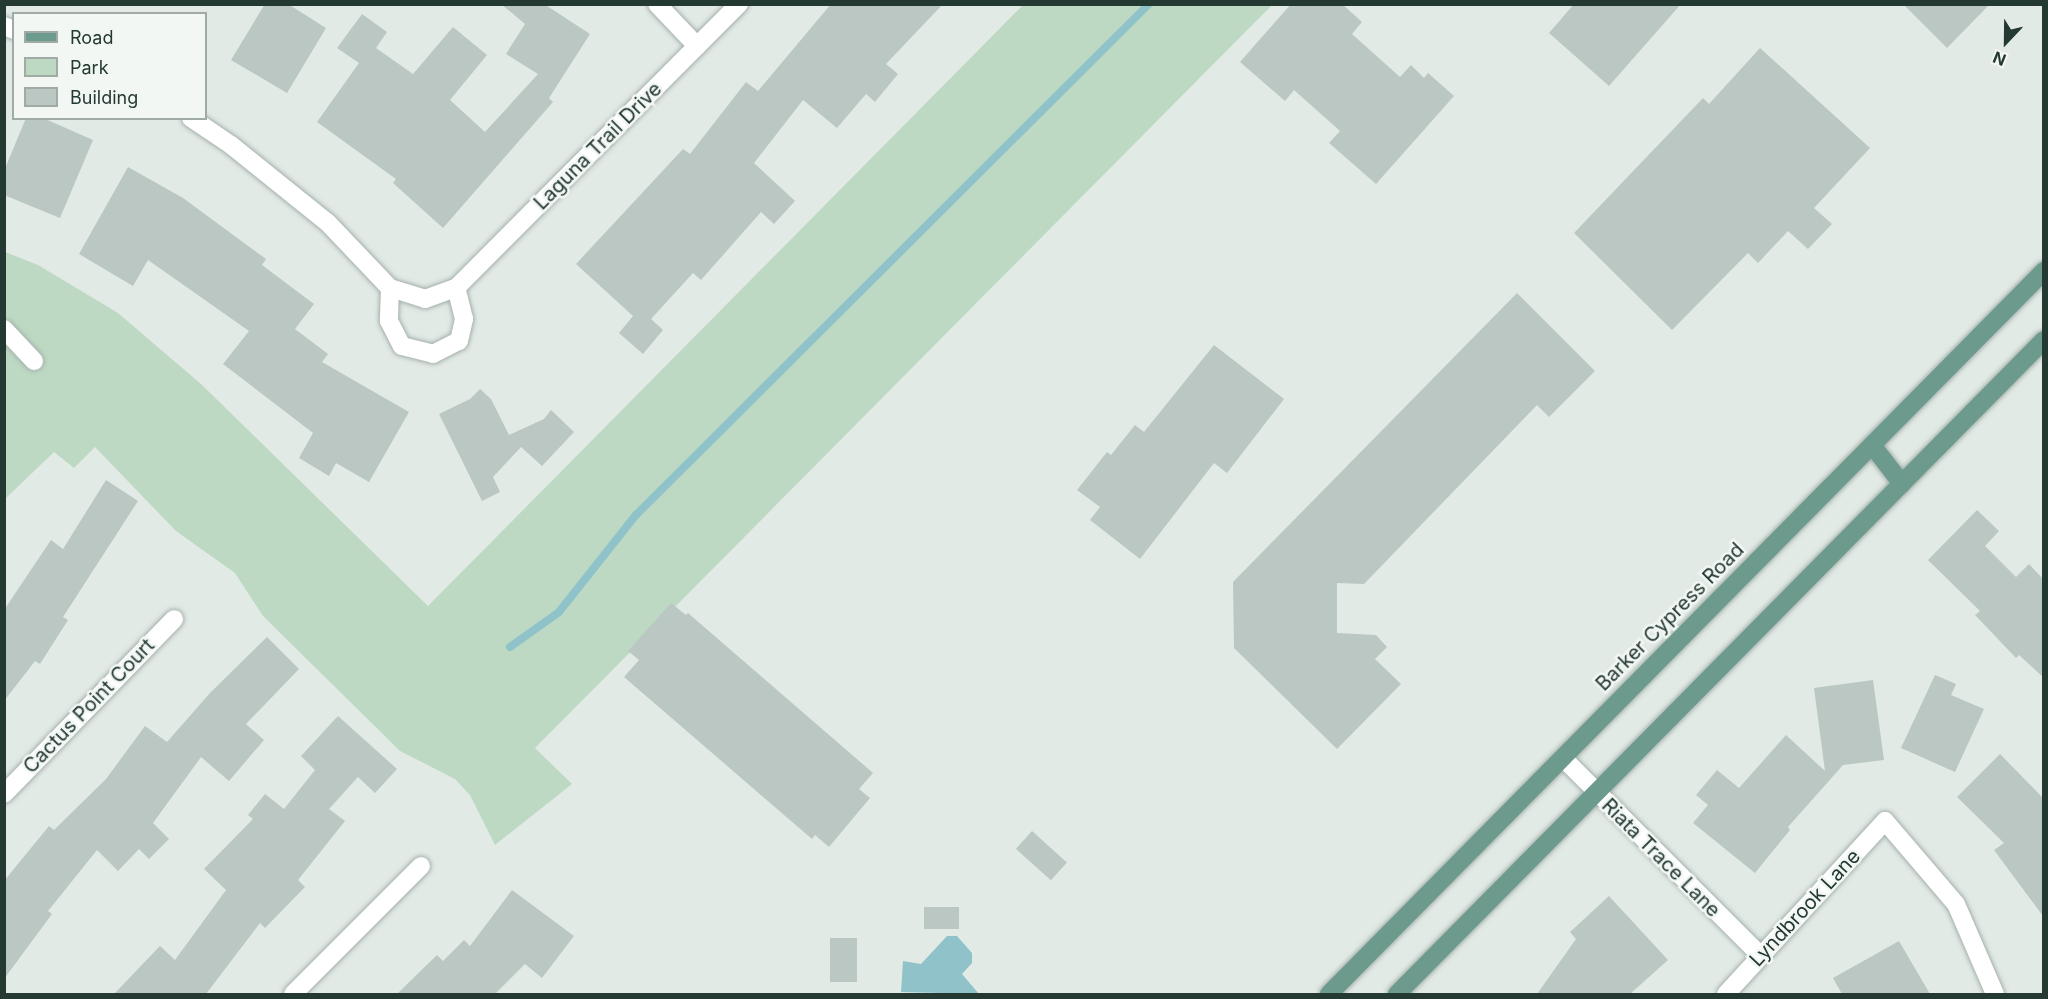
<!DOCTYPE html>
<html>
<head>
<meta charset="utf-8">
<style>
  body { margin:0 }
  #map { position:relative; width:2048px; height:999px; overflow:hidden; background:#e2eae6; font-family:Inter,sans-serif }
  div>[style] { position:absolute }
  .green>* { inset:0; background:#bdd9c3 }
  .water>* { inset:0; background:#90c3c9 }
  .stream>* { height:8px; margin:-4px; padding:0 4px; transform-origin:4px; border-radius:4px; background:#90c3c9 }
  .building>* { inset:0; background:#bac7c2; transform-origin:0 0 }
  .roads { filter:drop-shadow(0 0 2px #a5b1ac) drop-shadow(0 0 2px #a5b1ac) }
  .minor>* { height:18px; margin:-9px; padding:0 9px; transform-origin:9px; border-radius:9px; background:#fff }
  .primary>* { height:18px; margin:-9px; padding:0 9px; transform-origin:9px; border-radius:9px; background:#6c9a8c }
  span { translate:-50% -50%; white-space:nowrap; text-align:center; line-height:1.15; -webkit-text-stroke:5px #f2f7f4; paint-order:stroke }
  .street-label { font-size:20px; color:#243932 }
  .frame { position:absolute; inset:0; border:6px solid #243932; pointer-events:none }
  .legend { position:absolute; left:12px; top:12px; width:195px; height:108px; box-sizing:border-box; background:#f2f7f4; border:2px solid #a0aba6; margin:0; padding:8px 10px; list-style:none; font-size:18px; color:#243932 }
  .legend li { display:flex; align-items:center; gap:12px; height:30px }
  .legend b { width:30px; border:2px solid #a0aba6 }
  .north { position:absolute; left:1976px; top:12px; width:60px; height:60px; -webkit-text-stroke:4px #f2f7f4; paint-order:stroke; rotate:202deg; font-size:16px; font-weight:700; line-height:24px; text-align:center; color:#243932 }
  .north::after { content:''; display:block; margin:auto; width:21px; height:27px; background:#243932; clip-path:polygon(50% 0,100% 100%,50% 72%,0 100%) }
</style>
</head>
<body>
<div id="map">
  <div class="green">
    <i style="clip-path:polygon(1023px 5px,1272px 5px,535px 748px,572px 784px,495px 845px,470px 795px,455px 779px,400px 751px,263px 616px,235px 573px,176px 531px,95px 447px,74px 468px,54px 452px,5px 499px,5px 252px,38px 265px,118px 313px,201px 384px,428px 606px)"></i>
  </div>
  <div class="water">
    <i style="clip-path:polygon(947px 936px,957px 936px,972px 953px,972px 963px,962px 974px,979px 994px,901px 992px,903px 961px,921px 964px)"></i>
  </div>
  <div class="stream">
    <i style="left:510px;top:647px;width:60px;rotate:-35.5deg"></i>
    <i style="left:559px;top:612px;width:124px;rotate:-51.6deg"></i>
    <i style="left:636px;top:515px;width:724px;rotate:-44.89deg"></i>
  </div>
  <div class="building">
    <i style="clip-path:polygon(265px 4px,288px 4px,326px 28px,287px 93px,231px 60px)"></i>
    <i style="clip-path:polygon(501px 4px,544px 4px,590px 34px,549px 98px,553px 102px,443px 228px,393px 183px,396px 179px,317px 122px,359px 63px,337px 48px,362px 14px,387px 32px,376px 48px,413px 74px,453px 27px,487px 55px,450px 100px,485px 132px,538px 74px,506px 54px,525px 24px)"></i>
    <i style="clip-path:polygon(831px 4px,943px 4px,886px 64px,898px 74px,875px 102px,866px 94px,837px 128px,803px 100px,754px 163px,795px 201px,774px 224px,761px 212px,701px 280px,693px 273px,651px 319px,663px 330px,643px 354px,619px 333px,633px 316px,576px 264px,683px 149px,690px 154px,746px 82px,758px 91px)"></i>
    <i style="clip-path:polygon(1291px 4px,1342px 4px,1362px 22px,1352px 34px,1400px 77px,1411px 65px,1424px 78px,1428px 73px,1454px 96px,1376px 184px,1329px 143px,1340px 131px,1294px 90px,1285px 101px,1240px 62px)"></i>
    <i style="clip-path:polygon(1574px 4px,1681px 4px,1609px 86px,1549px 33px)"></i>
    <i style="clip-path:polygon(1903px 4px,1990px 4px,1947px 48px)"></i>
    <i style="clip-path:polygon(1760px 48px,1870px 148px,1814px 208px,1832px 224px,1808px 249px,1788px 231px,1758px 263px,1748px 253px,1672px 330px,1574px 233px,1703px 98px,1709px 104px)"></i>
    <i style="clip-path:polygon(26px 118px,43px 118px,93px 140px,60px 218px,4px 195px,4px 171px)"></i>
    <i style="clip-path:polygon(128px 167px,183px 198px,266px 259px,262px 265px,314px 304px,295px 329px,328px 354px,322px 362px,409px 412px,369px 482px,336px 463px,329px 476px,299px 458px,313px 433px,223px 364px,249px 331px,148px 260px,133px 286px,79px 254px)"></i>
    <i style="clip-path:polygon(1517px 293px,1595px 371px,1549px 417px,1537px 405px,1364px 584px,1337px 583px,1337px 633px,1376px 635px,1387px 647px,1375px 659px,1401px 684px,1337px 749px,1234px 648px,1233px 582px)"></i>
    <i style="clip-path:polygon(1214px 345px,1284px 399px,1227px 473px,1214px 463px,1140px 559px,1090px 520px,1100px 507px,1077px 490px,1107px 452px,1111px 455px,1135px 425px,1144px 432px)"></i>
    <i style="clip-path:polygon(480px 389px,491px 399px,509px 435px,544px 419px,551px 410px,574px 432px,542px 466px,521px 447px,493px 477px,500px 492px,482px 501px,439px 414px,470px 399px)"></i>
    <i style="clip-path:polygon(106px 480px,138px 501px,63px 617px,68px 620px,40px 664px,35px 661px,4px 701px,4px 610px,51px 540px,63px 549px)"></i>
    <i style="clip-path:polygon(1977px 510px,1999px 531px,1985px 546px,2016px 577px,2029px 564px,2043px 579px,2043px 677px,2019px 655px,2016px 658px,1975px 615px,1980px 611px,1928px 560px)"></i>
    <i style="clip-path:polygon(671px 603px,686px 615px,688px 613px,873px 773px,859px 789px,870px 798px,829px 847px,815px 835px,812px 839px,624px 677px,639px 660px,628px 651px)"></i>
    <i style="clip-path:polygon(267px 637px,299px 669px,246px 724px,264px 740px,229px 781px,201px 757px,153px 823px,169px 839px,149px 859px,139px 849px,118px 871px,97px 850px,48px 911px,52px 914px,4px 979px,4px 881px,49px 826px,54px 830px,106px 779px,145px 726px,167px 742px,210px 693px)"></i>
    <i style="clip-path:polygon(1935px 675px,1956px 684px,1951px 695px,1984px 709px,1955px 772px,1901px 748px)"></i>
    <i style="clip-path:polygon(1873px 680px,1884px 760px,1843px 765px,1788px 827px,1790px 830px,1755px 873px,1693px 823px,1708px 805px,1696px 795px,1717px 770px,1739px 788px,1786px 735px,1825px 771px,1814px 688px)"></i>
    <i style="clip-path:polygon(338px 716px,397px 769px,375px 793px,358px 777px,329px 809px,345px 821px,298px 880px,305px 887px,265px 928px,260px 923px,206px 994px,114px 994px,160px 946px,175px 960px,226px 890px,204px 869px,253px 819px,248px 815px,265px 794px,284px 809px,315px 770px,301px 756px)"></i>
    <i style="clip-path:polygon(2000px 754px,2043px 798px,2043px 916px,1994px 850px,2004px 843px,1957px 797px)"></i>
    <i style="left:1032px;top:831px;width:47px;height:24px;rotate:42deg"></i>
    <i style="clip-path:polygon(512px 890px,574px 936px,542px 978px,525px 964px,495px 994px,397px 994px,437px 955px,443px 961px,464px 940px,470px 946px)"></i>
    <i style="clip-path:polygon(1609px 896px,1668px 960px,1630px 994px,1537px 994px,1576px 939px,1570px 932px)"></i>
    <i style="left:959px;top:907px;width:22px;height:35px;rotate:90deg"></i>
    <i style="left:830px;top:938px;width:27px;height:44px"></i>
    <i style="clip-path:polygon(1899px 941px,1930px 994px,1842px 994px,1833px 978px)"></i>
  </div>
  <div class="roads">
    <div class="minor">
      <i style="left:657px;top:4px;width:58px;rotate:46.4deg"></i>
      <i style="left:4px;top:26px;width:11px;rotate:22deg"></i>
      <i style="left:191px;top:118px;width:48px;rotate:34deg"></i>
      <i style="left:231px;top:145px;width:124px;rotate:38.8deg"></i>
      <i style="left:328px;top:223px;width:90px;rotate:46.4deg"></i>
      <i style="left:390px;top:288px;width:37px;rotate:17deg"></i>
      <i style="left:425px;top:299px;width:33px;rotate:-20deg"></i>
      <i style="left:456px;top:288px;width:401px;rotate:-45.1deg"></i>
      <i style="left:390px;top:288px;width:33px;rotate:92deg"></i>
      <i style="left:389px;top:321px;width:28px;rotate:63deg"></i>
      <i style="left:402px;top:346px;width:32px;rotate:14deg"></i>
      <i style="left:433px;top:354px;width:29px;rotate:-27deg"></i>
      <i style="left:459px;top:341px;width:23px;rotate:-77deg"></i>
      <i style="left:464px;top:319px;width:32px;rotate:-104deg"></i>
      <i style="left:4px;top:329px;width:44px;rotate:46.8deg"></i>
      <i style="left:1563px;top:758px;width:280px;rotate:45deg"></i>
      <i style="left:4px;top:794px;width:244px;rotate:-45.8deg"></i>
      <i style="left:293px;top:994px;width:181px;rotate:-45deg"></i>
      <i style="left:1726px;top:994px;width:235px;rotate:-47.4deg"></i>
      <i style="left:1885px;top:821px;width:109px;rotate:49.5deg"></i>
      <i style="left:1956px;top:904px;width:98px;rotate:66.6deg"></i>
    </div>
    <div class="primary">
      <i style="left:1872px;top:445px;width:49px;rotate:52.4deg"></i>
      <i style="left:1329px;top:994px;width:1017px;rotate:-45.32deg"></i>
      <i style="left:1397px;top:994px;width:920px;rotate:-45.31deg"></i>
    </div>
  </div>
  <div class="street-label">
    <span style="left:598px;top:146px;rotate:-45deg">Laguna Trail Drive</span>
    <span style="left:1670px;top:617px;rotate:-45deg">Barker Cypress Road</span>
    <span style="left:89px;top:706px;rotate:-46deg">Cactus Point Court</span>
    <span style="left:1661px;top:858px;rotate:45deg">Riata Trace Lane</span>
    <span style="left:1805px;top:908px;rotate:-47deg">Lyndbrook Lane</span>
  </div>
  <div class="frame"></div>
  <ul class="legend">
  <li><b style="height:8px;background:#6c9a8c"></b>Road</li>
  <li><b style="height:16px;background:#bdd9c3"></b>Park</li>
  <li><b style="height:16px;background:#bac7c2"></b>Building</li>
  </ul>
  <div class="north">N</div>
</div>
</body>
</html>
